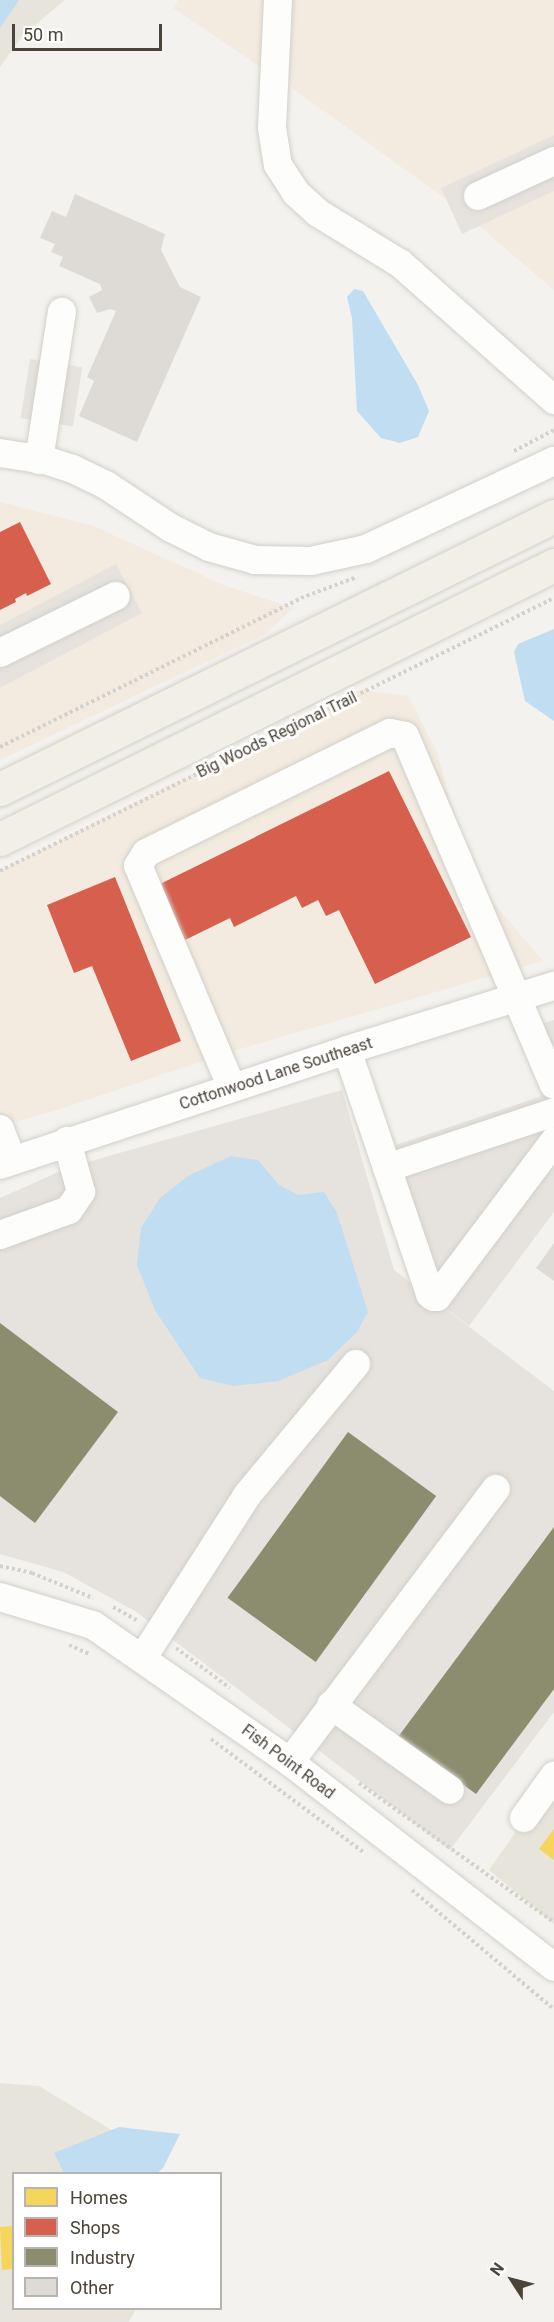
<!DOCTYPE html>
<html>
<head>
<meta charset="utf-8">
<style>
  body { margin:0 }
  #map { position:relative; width:554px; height:2322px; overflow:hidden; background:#f4f2ee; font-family:Roboto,sans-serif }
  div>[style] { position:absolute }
  .residential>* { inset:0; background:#e7e4dc }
  .commercial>* { inset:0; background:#f3ebdf }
  .industrial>* { inset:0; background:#e6e2de }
  .parking>* { inset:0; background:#e6e3df; transform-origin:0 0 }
  .water>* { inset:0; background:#c0ddf1 }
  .homes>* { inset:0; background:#f6d55c }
  .shops>* { inset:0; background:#d6604d }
  .industry>* { inset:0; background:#8c8c6e; transform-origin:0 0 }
  .building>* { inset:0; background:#dedbd6 }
  .path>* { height:4px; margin-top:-2px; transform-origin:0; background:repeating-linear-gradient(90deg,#d3d2cc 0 3px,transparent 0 6px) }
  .roads { filter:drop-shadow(0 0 2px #d2d0cb) drop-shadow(0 0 2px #d2d0cb) }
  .minor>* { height:28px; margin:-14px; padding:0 14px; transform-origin:14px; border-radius:14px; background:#fdfdfc }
  .major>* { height:33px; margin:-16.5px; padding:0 16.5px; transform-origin:16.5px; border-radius:16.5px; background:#f2efe6 }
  span { translate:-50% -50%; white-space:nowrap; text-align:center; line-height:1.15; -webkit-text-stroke:6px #fff; paint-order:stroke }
  .street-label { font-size:16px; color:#4b4439 }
  .legend { position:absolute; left:12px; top:2172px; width:210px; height:138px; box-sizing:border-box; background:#fff; border:2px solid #b7b4b0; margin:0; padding:8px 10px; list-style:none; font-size:18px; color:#4b4439 }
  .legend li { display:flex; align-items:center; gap:12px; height:30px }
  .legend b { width:30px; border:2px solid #b7b4b0 }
  .north { position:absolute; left:482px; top:2250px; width:60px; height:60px; -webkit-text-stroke:4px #fff; paint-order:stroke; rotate:306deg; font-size:16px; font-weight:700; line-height:24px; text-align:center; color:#4b4439 }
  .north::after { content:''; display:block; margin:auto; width:21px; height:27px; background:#4b4439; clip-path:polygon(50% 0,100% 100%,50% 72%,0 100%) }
  .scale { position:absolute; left:12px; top:24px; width:150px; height:27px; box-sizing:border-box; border:3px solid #4b4439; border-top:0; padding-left:8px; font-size:18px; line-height:21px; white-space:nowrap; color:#4b4439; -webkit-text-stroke:4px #fff; paint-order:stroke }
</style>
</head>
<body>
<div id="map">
  <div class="residential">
    <i style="clip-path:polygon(0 0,65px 0,23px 35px,0 67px)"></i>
    <i style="clip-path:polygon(554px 1777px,554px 1924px,489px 1870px)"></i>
    <i style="clip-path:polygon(0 2083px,39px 2086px,110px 2129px,127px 2173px,14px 2174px,14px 2308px,136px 2309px,129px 2322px,0 2322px)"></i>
  </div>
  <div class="commercial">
    <i style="clip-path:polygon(178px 0,554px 0,554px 290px,458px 208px,299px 93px,173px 8px)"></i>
    <i style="clip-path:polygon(0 502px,91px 525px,226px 586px,293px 608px,264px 635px,0 760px)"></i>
    <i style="clip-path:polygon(360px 690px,408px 696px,437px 752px,460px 835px,487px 895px,543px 961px,230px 1052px,51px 1112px,0 1126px,0 870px)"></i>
  </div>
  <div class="industrial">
    <i style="clip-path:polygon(342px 1090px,394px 1270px,554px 1391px,554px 1712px,450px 1850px,135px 1611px,63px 1572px,0 1554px,0 1198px,70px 1167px)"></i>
  </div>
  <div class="parking">
    <i style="clip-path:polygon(554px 135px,554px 191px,462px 234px,441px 188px)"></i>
    <i style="left:30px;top:359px;width:53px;height:60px;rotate:9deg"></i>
    <i style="clip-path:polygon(116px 564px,142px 613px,0 688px,0 625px)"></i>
    <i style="clip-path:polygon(554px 1020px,554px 1212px,469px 1326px,412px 1283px,369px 1154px,542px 1096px,520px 1031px)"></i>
  </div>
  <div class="water">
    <i style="clip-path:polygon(0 0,19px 0,0 28px)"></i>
    <i style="clip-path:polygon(354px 289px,363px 291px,418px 385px,429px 411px,418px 437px,400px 443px,381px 438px,357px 411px,352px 318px,347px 297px)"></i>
    <i style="clip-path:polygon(554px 629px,554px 721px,525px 701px,514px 652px,518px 644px)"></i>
    <i style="clip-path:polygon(231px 1156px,258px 1160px,279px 1185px,298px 1195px,324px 1192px,337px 1213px,368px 1312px,357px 1332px,328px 1360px,278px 1381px,233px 1386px,200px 1378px,155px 1310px,137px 1265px,141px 1228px,160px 1198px,188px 1176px)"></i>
    <i style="clip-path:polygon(119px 2127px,180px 2134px,163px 2168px,157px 2173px,64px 2173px,54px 2153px)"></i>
  </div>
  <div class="homes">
    <i style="clip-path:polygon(554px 1829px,554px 1860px,539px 1849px)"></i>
    <i style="clip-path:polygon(14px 2226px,14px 2269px,2px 2270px,0 2227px)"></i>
  </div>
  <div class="shops">
    <i style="clip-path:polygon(20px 522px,51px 584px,27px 596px,26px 593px,15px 599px,16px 602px,0 610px,0 532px)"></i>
    <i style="clip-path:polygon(389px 771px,471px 937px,375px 984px,339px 910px,326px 916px,318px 900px,302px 908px,296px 896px,234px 927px,230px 918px,185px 940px,158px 885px)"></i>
    <i style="clip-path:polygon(115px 877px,181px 1041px,131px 1061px,92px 966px,74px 973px,47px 905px)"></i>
  </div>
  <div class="industry">
    <i style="clip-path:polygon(0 1323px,118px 1412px,35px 1523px,0 1496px)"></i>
    <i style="left:348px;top:1432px;width:109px;height:205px;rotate:36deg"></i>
    <i style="clip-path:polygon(554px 1527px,554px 1689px,476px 1794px,398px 1737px)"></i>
  </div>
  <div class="building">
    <i style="clip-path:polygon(75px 194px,165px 234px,161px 250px,180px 287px,201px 297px,137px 442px,79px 416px,94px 381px,87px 377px,116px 311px,110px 309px,97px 313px,89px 297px,102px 290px,100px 284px,59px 266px,63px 257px,51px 252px,55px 244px,40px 238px,52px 211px,66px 217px)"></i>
    <i style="clip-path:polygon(554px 1243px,554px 1281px,536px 1268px)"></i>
  </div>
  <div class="path">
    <i style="left:514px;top:451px;width:45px;rotate:-27.7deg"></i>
    <i style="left:0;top:747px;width:336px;rotate:-26.3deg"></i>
    <i style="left:301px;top:598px;width:60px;rotate:-20.6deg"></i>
    <i style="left:0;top:871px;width:618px;rotate:-26.23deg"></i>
    <i style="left:0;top:1566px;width:33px;rotate:12deg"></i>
    <i style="left:32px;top:1573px;width:66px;rotate:22.3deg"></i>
    <i style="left:113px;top:1607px;width:29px;rotate:29deg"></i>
    <i style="left:69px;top:1645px;width:22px;rotate:24deg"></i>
    <i style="left:176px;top:1648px;width:67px;rotate:36.5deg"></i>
    <i style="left:211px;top:1739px;width:189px;rotate:36.6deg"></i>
    <i style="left:359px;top:1783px;width:239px;rotate:35.5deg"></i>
    <i style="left:412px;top:1890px;width:185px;rotate:40deg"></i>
  </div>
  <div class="roads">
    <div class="minor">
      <i style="left:278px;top:0;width:128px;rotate:92.7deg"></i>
      <i style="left:272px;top:128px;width:37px;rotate:81deg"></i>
      <i style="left:278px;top:165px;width:33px;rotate:57deg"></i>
      <i style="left:296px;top:193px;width:30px;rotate:42deg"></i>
      <i style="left:318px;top:213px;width:97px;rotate:31.6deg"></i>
      <i style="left:401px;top:264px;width:205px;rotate:41.6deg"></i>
      <i style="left:478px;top:196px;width:84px;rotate:-24.7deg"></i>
      <i style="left:0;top:453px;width:46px;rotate:8.8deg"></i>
      <i style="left:45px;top:460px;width:29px;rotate:18deg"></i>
      <i style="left:73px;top:469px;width:37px;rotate:26deg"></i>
      <i style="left:106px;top:485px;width:78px;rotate:33.5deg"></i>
      <i style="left:171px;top:528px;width:42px;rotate:26.6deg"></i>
      <i style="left:209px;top:547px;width:48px;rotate:15.8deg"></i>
      <i style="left:255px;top:560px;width:56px;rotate:1deg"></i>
      <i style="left:311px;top:561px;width:56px;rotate:-12.3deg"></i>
      <i style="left:366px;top:549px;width:208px;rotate:-25.1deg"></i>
      <i style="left:39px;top:460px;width:150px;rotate:-81.2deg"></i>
      <i style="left:0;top:653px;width:129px;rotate:-26.2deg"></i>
      <i style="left:347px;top:1050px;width:258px;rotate:71.2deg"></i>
      <i style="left:430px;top:1294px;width:5px;rotate:37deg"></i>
      <i style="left:434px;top:1297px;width:3px"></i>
      <i style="left:437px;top:1297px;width:195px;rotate:-53.1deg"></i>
      <i style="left:232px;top:1088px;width:241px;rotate:-112.9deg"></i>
      <i style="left:138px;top:866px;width:15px;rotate:-58deg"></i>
      <i style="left:146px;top:853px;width:272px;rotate:-26.2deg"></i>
      <i style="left:390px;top:733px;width:15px;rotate:11deg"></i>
      <i style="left:405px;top:736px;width:379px;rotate:66.9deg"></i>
      <i style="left:0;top:1129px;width:33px;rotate:69deg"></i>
      <i style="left:0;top:1165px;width:366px;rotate:-18.3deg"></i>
      <i style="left:347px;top:1050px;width:217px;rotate:-17.2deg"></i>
      <i style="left:387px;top:1168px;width:176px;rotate:-18.5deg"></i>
      <i style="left:0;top:1235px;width:73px;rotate:-19.9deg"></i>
      <i style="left:69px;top:1210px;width:22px;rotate:-56deg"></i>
      <i style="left:81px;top:1192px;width:53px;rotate:-105.4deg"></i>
      <i style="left:0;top:1597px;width:97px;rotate:16.8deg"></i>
      <i style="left:93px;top:1625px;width:240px;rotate:34.8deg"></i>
      <i style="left:290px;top:1762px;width:334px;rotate:37.8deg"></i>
      <i style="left:142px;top:1659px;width:196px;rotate:-57.3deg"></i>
      <i style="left:248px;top:1494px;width:169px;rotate:-50.3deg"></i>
      <i style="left:331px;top:1705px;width:146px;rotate:35.5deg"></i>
      <i style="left:290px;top:1762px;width:342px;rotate:-53deg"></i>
      <i style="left:524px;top:1818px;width:52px;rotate:-54.5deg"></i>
    </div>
    <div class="major">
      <i style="left:0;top:789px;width:618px;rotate:-26.23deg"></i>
      <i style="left:0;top:839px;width:618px;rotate:-26.32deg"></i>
    </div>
  </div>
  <div class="street-label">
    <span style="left:277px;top:735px;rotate:-26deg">Big Woods Regional Trail</span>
    <span style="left:276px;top:1074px;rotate:-18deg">Cottonwood Lane Southeast</span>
    <span style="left:288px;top:1762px;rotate:37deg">Fish Point Road</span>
  </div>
  <ul class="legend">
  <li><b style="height:16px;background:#f6d55c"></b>Homes</li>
  <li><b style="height:16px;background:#d6604d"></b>Shops</li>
  <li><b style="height:16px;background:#8c8c6e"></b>Industry</li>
  <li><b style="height:16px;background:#dedbd6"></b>Other</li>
  </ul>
  <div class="north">N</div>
  <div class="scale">50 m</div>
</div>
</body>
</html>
